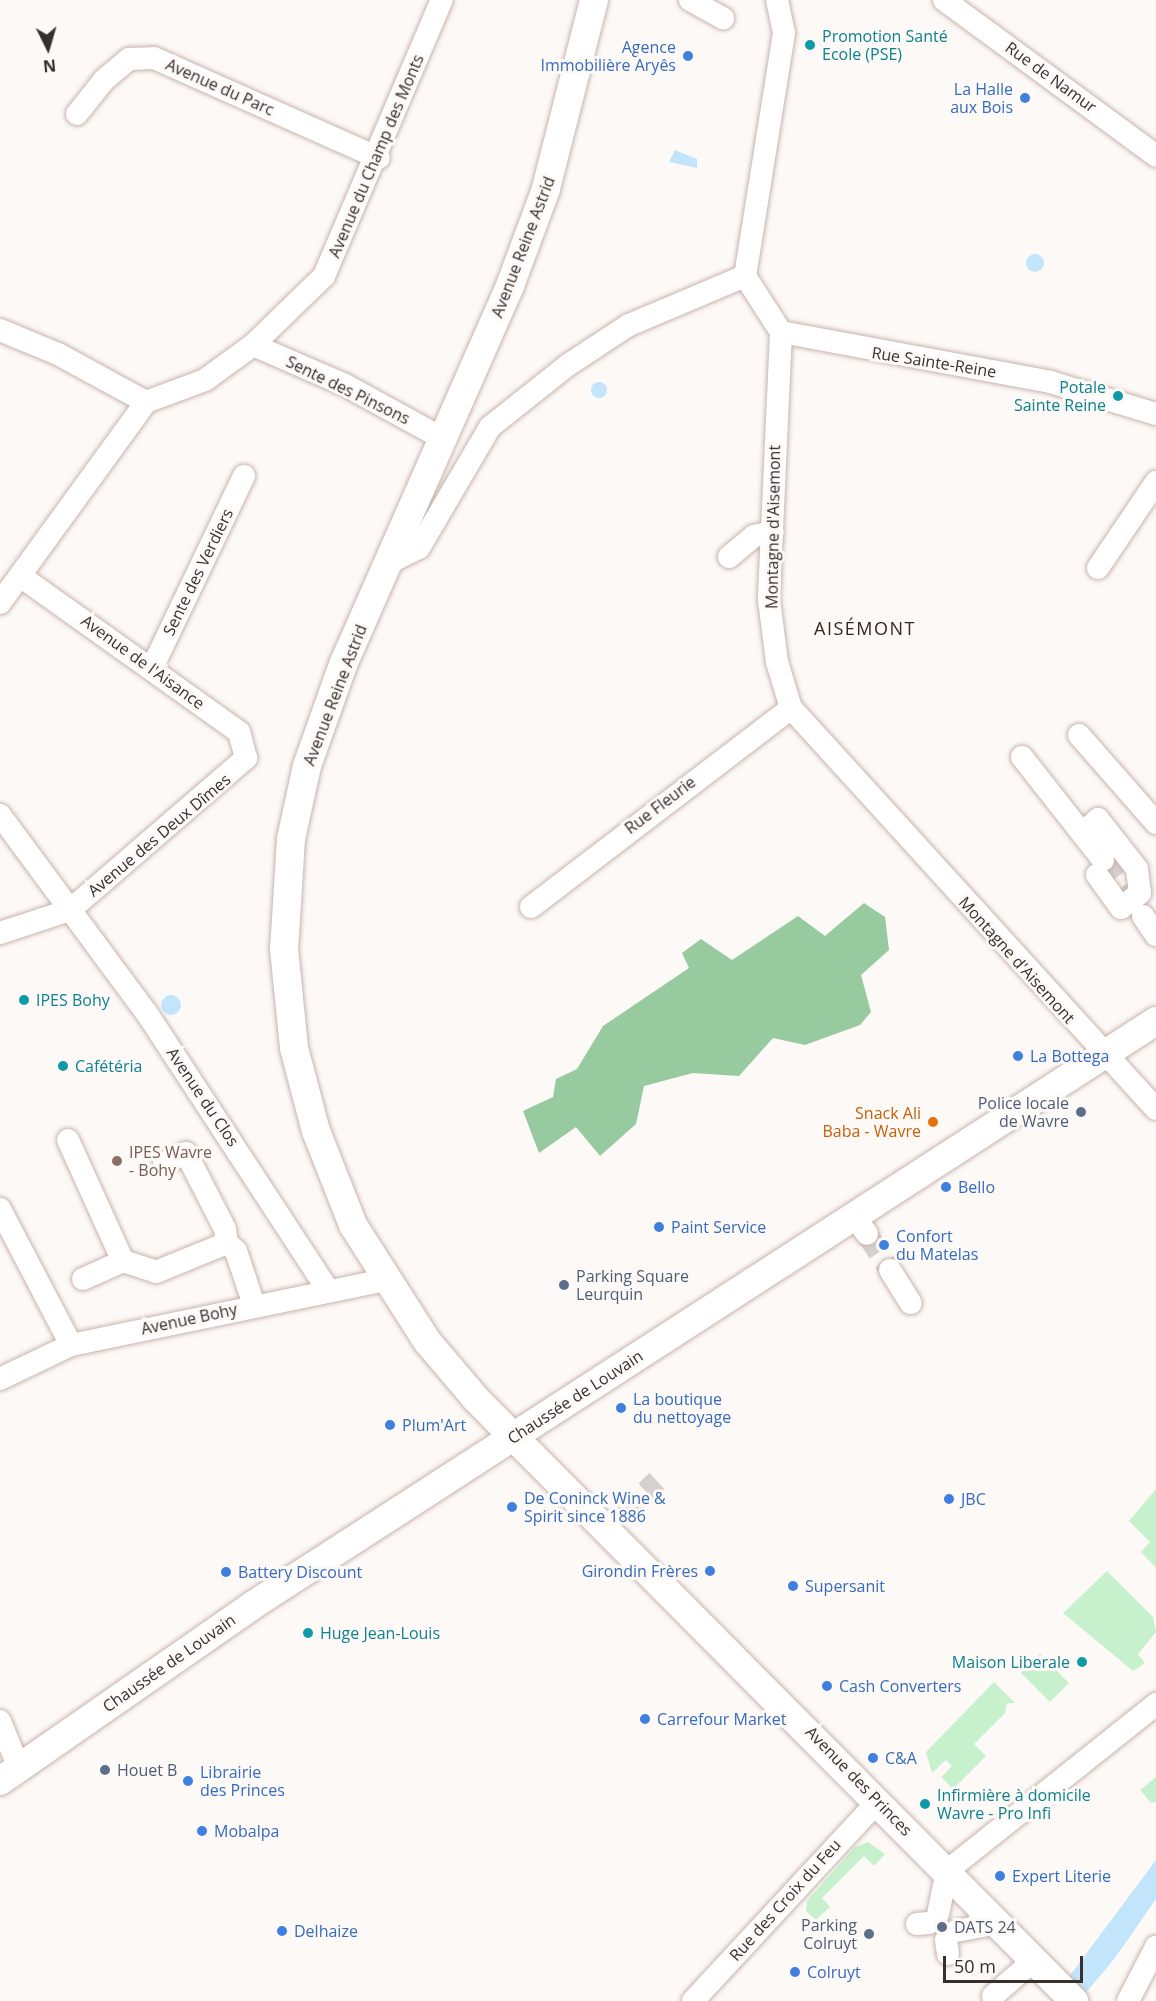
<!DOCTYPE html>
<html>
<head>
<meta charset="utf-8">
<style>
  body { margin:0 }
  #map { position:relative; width:1156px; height:2001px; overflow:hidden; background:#fdf9f7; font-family:"Open Sans",sans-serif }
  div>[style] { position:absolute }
  .green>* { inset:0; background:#c7f1cc; transform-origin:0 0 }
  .forest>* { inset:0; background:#97ca9f }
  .water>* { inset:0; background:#c2e5fc }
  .round { border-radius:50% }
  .minor-tunnel>* { height:22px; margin-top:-11px; transform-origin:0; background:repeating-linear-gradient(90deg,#d5d1cf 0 22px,transparent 0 33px) }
  .roads { filter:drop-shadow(0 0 2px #c7b4ac) drop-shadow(0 0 2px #c7b4ac) }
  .minor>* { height:22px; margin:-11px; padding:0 11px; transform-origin:11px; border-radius:11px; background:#fff }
  .major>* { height:28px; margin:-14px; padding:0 14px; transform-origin:14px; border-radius:14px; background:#fff }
  .dots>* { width:16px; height:16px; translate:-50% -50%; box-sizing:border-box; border:3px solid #fdf9f7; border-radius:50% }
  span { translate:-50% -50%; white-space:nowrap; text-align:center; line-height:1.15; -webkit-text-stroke:6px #fdf9f7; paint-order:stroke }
  .culture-label { font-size:16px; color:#0d838f }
  .left { translate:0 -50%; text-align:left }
  .right { translate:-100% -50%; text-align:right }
  .shop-label { font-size:16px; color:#366cbe }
  .street-label { font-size:16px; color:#37302d }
  .service-label { font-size:16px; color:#4e5e75 }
  .food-label { font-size:16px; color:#c56008 }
  .education-label { font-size:16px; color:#785e54 }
  .neighbourhood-label { font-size:18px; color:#352620; letter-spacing:1.5px }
  .north { position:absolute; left:18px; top:18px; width:60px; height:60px; -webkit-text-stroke:4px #fdf9f7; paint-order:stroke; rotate:175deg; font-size:16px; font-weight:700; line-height:24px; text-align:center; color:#37302d }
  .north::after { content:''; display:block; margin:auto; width:21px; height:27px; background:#37302d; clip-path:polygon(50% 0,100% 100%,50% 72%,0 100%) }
  .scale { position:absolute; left:943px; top:1956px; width:140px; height:27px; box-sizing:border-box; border:3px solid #37302d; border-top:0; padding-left:8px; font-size:18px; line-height:21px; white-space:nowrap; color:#37302d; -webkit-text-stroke:4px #fdf9f7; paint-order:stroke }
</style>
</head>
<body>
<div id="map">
  <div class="green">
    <i style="clip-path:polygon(1156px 1489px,1156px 1568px,1141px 1552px,1150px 1542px,1129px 1521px)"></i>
    <i style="clip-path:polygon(1107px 1571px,1153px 1617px,1156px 1632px,1138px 1654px,1145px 1663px,1133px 1671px,1063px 1613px)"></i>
    <i style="left:1040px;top:1654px;width:41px;height:27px;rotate:45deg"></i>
    <i style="clip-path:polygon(994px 1682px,1015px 1703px,1007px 1703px,1005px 1713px,974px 1744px,986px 1756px,953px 1789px,941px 1777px,952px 1766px,946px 1760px,932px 1773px,926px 1752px)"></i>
    <i style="clip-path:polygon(1156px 1777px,1156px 1802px,1151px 1803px,1140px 1790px)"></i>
    <i style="clip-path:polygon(868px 1842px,885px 1854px,874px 1866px,864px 1856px,822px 1898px,830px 1907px,816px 1920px,806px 1911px,807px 1901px,855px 1847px)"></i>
  </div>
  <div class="forest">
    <i style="clip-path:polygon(864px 903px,885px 917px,889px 950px,861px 975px,871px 1012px,860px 1025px,805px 1045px,773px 1038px,739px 1076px,693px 1073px,644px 1086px,636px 1124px,600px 1156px,576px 1127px,539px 1153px,523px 1111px,553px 1097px,556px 1079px,577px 1069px,603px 1026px,689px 968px,682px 953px,701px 939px,732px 960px,798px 916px,825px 936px)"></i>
  </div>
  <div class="water">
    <i style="clip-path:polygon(675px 150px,697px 159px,697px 168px,669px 162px)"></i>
    <i class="round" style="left:1026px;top:254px;width:18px;height:18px"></i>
    <i class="round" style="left:591px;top:382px;width:16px;height:16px"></i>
    <i class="round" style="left:161px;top:995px;width:20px;height:20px"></i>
    <i style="clip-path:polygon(1156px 1860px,1156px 1899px,1115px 1958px,1079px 2001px,1051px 2001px)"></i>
  </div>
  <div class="minor-tunnel">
    <i style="left:1103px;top:860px;width:67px;rotate:54.7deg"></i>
    <i style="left:867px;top:1234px;width:43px;rotate:57.4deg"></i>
    <i style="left:622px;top:1514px;width:48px;rotate:-43.3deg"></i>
  </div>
  <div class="roads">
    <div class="minor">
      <i style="left:690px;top:0;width:38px;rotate:29deg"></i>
      <i style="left:777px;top:0;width:34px;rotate:78deg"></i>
      <i style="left:784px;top:33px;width:246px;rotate:99.1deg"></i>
      <i style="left:745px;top:276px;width:67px;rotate:57.3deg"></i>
      <i style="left:781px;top:332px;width:268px;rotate:92.6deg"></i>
      <i style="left:769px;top:600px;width:63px;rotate:82.6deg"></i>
      <i style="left:777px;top:662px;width:48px;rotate:73.1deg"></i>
      <i style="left:791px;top:708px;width:542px;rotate:47.69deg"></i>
      <i style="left:944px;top:0;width:263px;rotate:36.3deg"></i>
      <i style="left:77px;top:114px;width:43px;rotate:-51.5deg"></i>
      <i style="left:104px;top:80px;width:33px;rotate:-40deg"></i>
      <i style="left:129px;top:59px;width:25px;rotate:-2deg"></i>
      <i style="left:154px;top:58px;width:246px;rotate:24deg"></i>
      <i style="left:0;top:330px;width:63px;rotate:22.5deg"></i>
      <i style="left:58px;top:354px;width:100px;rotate:28.6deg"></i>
      <i style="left:781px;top:332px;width:274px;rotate:10.5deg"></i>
      <i style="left:1050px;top:382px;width:111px;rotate:16.8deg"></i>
      <i style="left:253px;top:345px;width:100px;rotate:23.5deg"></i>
      <i style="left:345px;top:385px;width:111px;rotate:28.7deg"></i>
      <i style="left:729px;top:557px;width:33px;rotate:-40deg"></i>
      <i style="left:754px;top:536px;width:19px;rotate:-12deg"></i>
      <i style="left:390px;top:562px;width:32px;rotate:-26deg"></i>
      <i style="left:419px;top:548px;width:140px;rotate:-59.6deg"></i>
      <i style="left:490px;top:427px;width:100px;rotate:-38.5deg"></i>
      <i style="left:568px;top:365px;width:73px;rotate:-33.3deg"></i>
      <i style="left:629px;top:325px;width:126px;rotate:-22.9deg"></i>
      <i style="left:1098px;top:568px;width:104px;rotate:-56deg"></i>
      <i style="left:0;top:603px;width:248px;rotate:-54deg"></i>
      <i style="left:146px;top:402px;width:63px;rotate:-20.4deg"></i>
      <i style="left:205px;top:380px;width:59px;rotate:-36.1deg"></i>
      <i style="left:253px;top:345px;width:99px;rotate:-44.2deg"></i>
      <i style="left:324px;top:276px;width:300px;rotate:-66.9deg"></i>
      <i style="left:152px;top:668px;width:213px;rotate:-64.4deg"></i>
      <i style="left:1079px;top:735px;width:117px;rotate:48.8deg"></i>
      <i style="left:1022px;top:757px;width:131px;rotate:51.8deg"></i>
      <i style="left:0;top:815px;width:245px;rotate:53.5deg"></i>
      <i style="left:146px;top:1012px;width:332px;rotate:56.8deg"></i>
      <i style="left:1082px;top:833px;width:21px;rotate:-41deg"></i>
      <i style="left:1098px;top:819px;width:63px;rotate:52deg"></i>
      <i style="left:1137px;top:869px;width:24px;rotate:83deg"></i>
      <i style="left:1140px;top:893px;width:24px;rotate:142deg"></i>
      <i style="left:1121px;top:908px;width:41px;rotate:-126deg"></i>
      <i style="left:531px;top:907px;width:327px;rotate:-37.4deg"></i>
      <i style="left:1143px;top:916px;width:23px;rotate:56deg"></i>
      <i style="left:0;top:933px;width:74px;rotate:-18.2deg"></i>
      <i style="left:70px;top:910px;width:233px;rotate:-40.8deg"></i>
      <i style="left:246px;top:758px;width:27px;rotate:-105deg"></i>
      <i style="left:239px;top:732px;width:267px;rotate:-144.5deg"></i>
      <i style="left:68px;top:1140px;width:133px;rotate:65.6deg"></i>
      <i style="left:123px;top:1261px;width:35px;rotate:18deg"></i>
      <i style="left:156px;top:1272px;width:77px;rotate:-22.2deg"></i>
      <i style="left:164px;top:1163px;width:24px;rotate:-24deg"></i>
      <i style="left:186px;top:1153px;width:85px;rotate:62.8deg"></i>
      <i style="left:225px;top:1229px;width:14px;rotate:82deg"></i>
      <i style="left:227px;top:1243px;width:12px;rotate:42deg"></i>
      <i style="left:236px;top:1251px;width:57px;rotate:71.6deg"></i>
      <i style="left:0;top:1209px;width:153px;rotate:62.4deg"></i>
      <i style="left:854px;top:1216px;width:22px;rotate:54deg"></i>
      <i style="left:890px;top:1270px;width:39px;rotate:58deg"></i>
      <i style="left:83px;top:1279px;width:44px;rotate:-24.2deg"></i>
      <i style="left:0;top:1379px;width:79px;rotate:-25.6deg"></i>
      <i style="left:71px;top:1345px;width:320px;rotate:-11.7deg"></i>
      <i style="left:0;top:1721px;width:48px;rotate:68.2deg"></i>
      <i style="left:938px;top:1914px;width:44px;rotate:-78.2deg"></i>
      <i style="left:947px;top:1871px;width:268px;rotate:-38.6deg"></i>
      <i style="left:917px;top:1924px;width:12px;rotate:-5deg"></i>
      <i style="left:956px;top:1931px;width:43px;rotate:-10.8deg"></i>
      <i style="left:946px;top:1940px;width:14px;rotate:82deg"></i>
      <i style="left:993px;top:1996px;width:55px;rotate:-41.3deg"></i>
      <i style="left:693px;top:2001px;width:272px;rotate:-47.2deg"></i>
      <i style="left:1128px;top:2001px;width:61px;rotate:-62.6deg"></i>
    </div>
    <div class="major">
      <i style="left:594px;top:0;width:195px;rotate:104.3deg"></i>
      <i style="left:546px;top:189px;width:103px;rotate:110.4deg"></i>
      <i style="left:510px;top:286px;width:411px;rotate:113.8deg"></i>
      <i style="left:344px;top:662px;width:110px;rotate:109.6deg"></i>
      <i style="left:307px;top:766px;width:75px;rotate:102.4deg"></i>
      <i style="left:291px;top:839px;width:110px;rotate:93.6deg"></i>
      <i style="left:284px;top:949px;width:100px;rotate:84.2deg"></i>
      <i style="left:294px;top:1048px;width:86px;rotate:75.2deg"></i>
      <i style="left:316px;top:1131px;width:101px;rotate:68.5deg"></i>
      <i style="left:353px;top:1225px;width:138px;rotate:57.5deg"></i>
      <i style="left:427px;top:1341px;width:76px;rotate:49.8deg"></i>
      <i style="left:476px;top:1399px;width:849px;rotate:45.19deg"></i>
      <i style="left:0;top:1781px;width:305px;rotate:-34.8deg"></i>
      <i style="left:250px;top:1607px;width:1079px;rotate:-32.89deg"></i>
    </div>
  </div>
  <div class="dots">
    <i style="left:810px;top:45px;background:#0f9aa8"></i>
    <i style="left:688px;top:56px;background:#3f7fe0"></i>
    <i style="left:1025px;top:98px;background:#3f7fe0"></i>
    <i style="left:1118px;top:396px;background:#0f9aa8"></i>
    <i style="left:24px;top:1000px;background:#0f9aa8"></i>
    <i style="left:1018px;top:1056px;background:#3f7fe0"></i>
    <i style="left:63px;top:1066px;background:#0f9aa8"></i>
    <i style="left:1081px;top:1112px;background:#5c6f8a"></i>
    <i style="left:933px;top:1122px;background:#e8710a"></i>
    <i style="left:117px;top:1161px;background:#8d6e63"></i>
    <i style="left:946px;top:1187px;background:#3f7fe0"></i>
    <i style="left:659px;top:1227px;background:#3f7fe0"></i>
    <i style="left:884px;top:1245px;background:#3f7fe0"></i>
    <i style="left:564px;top:1285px;background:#5c6f8a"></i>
    <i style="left:621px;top:1408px;background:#3f7fe0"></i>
    <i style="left:390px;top:1425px;background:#3f7fe0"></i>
    <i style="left:949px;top:1499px;background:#3f7fe0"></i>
    <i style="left:512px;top:1507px;background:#3f7fe0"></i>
    <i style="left:710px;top:1571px;background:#3f7fe0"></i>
    <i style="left:226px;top:1572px;background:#3f7fe0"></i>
    <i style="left:793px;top:1586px;background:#3f7fe0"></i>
    <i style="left:308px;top:1633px;background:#0f9aa8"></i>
    <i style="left:1082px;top:1662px;background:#0f9aa8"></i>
    <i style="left:827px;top:1686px;background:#3f7fe0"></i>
    <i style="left:645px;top:1719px;background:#3f7fe0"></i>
    <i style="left:873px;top:1758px;background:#3f7fe0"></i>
    <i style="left:105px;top:1770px;background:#5c6f8a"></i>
    <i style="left:188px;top:1781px;background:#3f7fe0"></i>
    <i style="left:925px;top:1804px;background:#0f9aa8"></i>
    <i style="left:202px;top:1831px;background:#3f7fe0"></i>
    <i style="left:1000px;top:1876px;background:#3f7fe0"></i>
    <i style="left:942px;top:1927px;background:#5c6f8a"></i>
    <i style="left:282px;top:1931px;background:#3f7fe0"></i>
    <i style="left:869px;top:1934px;background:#5c6f8a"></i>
    <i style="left:795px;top:1972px;background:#3f7fe0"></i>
  </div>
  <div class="culture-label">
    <span class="left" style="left:822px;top:45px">Promotion Santé<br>Ecole (PSE)</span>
    <span class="right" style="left:1106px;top:396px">Potale<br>Sainte Reine</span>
    <span class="left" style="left:36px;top:1000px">IPES Bohy</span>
    <span class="left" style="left:75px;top:1066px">Cafétéria</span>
    <span class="left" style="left:320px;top:1633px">Huge Jean-Louis</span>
    <span class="right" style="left:1070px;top:1662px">Maison Liberale</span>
    <span class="left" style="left:937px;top:1804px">Infirmière à domicile<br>Wavre - Pro Infi</span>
  </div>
  <div class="shop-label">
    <span class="right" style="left:676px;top:56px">Agence<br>Immobilière Aryês</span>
    <span class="right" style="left:1013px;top:98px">La Halle<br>aux Bois</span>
    <span class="left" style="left:1030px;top:1056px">La Bottega</span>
    <span class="left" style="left:958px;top:1187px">Bello</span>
    <span class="left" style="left:671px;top:1227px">Paint Service</span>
    <span class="left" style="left:896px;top:1245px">Confort<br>du Matelas</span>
    <span class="left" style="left:633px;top:1408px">La boutique<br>du nettoyage</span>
    <span class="left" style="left:402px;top:1425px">Plum'Art</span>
    <span class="left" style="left:524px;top:1507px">De Coninck Wine &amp;<br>Spirit since 1886</span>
    <span class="left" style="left:961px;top:1499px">JBC</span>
    <span class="right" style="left:698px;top:1571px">Girondin Frères</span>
    <span class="left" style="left:238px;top:1572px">Battery Discount</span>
    <span class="left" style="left:805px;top:1586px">Supersanit</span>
    <span class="left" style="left:839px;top:1686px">Cash Converters</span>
    <span class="left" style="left:657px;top:1719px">Carrefour Market</span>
    <span class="left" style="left:885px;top:1758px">C&amp;A</span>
    <span class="left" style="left:200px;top:1781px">Librairie<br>des Princes</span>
    <span class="left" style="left:214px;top:1831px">Mobalpa</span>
    <span class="left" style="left:1012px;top:1876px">Expert Literie</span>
    <span class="left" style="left:294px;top:1931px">Delhaize</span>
    <span class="left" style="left:807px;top:1972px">Colruyt</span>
  </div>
  <div class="street-label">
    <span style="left:1051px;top:77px;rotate:36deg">Rue de Namur</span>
    <span style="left:220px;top:87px;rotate:24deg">Avenue du Parc</span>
    <span style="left:376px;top:156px;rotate:-67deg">Avenue du Champ des Monts</span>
    <span style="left:523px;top:247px;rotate:-69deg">Avenue Reine Astrid</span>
    <span style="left:934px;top:362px;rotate:9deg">Rue Sainte-Reine</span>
    <span style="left:348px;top:390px;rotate:26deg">Sente des Pinsons</span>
    <span style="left:773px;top:527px;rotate:-89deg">Montagne d'Aisemont</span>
    <span style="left:198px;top:572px;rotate:-64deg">Sente des Verdiers</span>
    <span style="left:143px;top:662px;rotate:36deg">Avenue de l'Aisance</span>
    <span style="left:335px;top:695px;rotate:-69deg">Avenue Reine Astrid</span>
    <span style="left:660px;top:805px;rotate:-37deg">Rue Fleurie</span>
    <span style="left:159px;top:835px;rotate:-40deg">Avenue des Deux Dîmes</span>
    <span style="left:1017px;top:960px;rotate:48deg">Montagne d'Aisemont</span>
    <span style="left:203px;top:1097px;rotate:56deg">Avenue du Clos</span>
    <span style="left:189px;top:1319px;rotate:-12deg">Avenue Bohy</span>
    <span style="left:575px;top:1397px;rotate:-33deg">Chaussée de Louvain</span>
    <span style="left:169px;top:1663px;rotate:-35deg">Chaussée de Louvain</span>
    <span style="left:859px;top:1781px;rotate:46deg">Avenue des Princes</span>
    <span style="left:785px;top:1900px;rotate:-48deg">Rue des Croix du Feu</span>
  </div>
  <div class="service-label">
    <span class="right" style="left:1069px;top:1112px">Police locale<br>de Wavre</span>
    <span class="left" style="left:576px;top:1285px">Parking Square<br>Leurquin</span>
    <span class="left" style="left:117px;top:1770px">Houet B</span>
    <span class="right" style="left:857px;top:1934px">Parking<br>Colruyt</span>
    <span class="left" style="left:954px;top:1927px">DATS 24</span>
  </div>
  <div class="food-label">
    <span class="right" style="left:921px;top:1122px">Snack Ali<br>Baba - Wavre</span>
  </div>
  <div class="education-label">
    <span class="left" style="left:129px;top:1161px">IPES Wavre<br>- Bohy</span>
  </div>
  <div class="neighbourhood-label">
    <span style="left:865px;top:628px">AISÉMONT</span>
  </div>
  <div class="north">N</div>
  <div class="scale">50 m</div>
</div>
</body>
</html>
